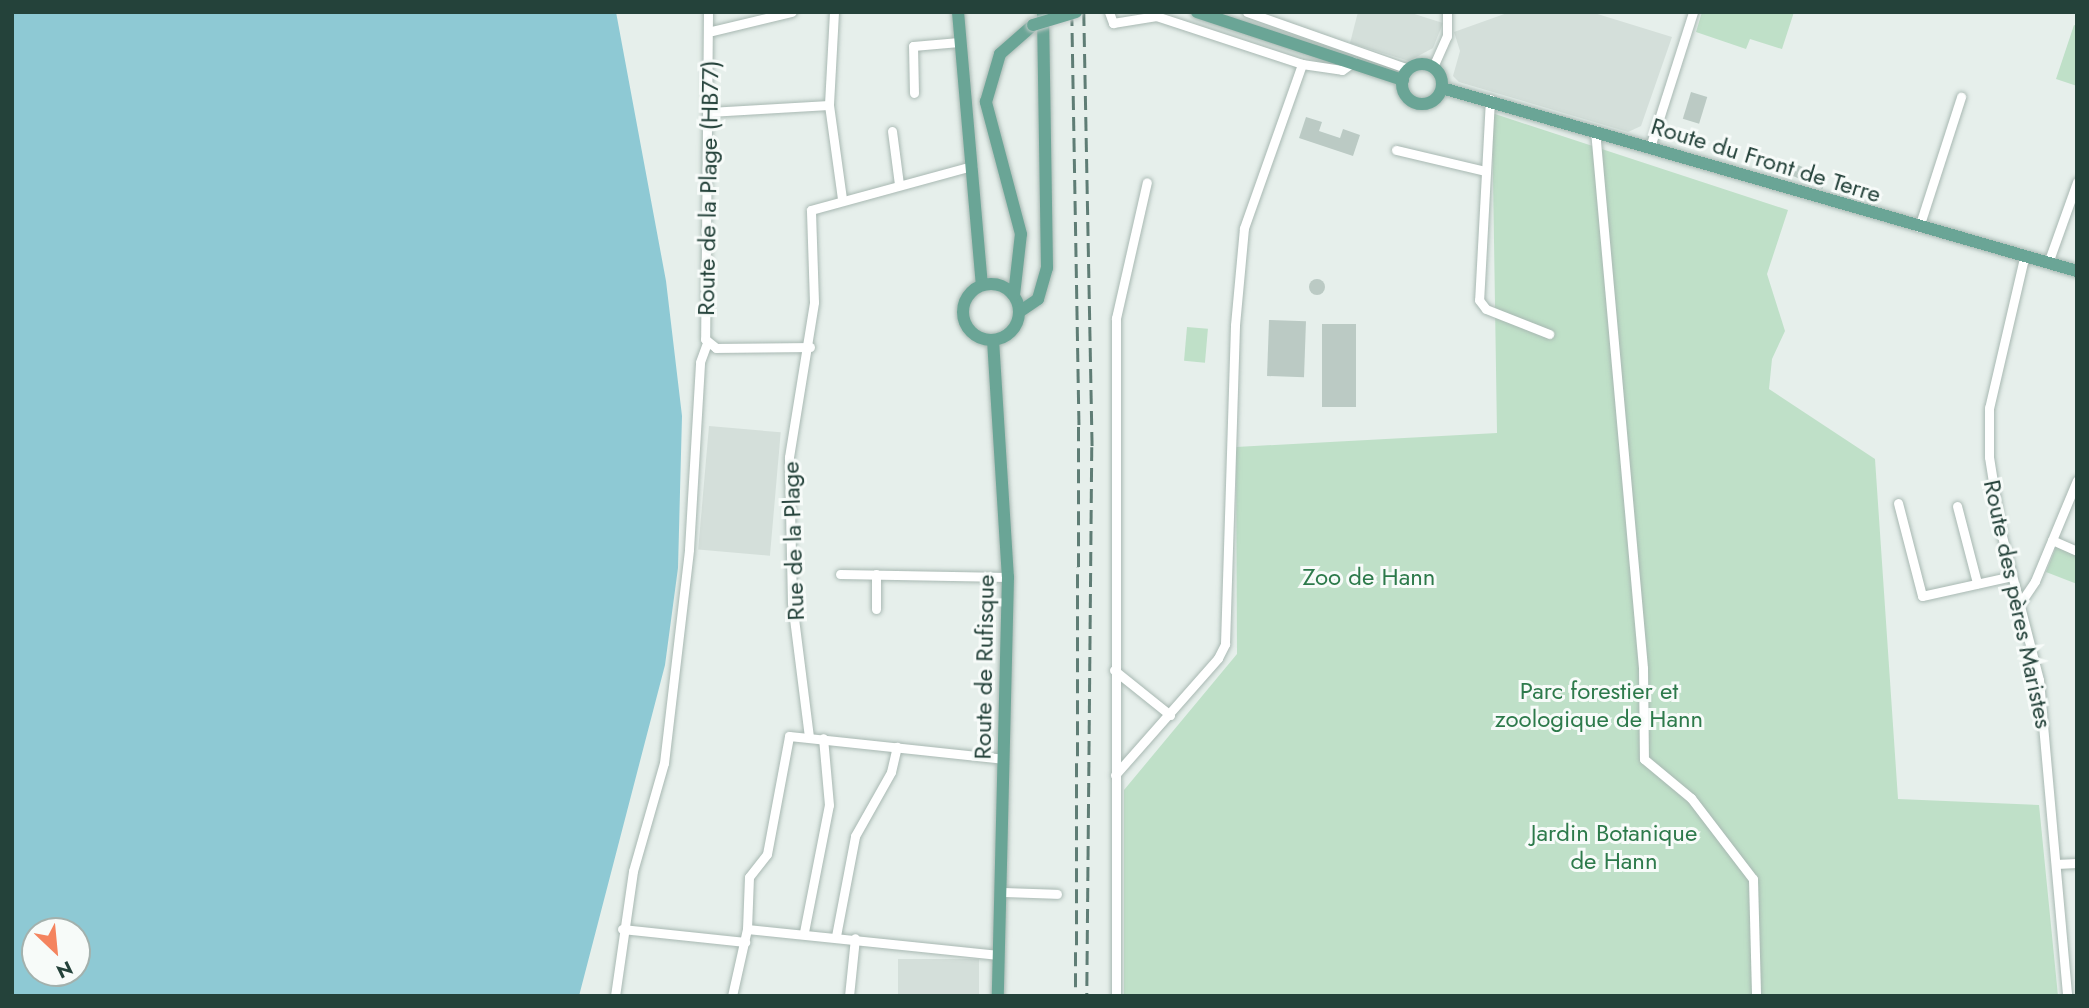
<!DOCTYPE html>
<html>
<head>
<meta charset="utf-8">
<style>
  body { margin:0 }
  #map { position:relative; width:2089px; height:1008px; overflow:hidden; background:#e6efeb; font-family:Jost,sans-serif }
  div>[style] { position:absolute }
  .built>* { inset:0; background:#d4dfda; transform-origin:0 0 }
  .green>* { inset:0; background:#bfe0c8; transform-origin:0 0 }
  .water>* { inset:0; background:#8ec9d4 }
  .building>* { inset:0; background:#bbcac4; transform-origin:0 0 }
  .round { border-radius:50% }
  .roads { filter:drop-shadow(0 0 2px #a8b8b2) drop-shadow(0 0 2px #a8b8b2) }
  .minor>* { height:9px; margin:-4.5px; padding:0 4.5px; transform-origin:4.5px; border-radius:4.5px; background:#fff }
  .major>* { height:12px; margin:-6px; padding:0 6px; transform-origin:6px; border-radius:6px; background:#6aa596 }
  .major>.ring { margin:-6px; padding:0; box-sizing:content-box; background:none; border:12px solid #6aa596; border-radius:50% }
  .rail>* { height:2.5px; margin-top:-1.25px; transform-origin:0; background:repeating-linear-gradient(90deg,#5f7d75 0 14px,transparent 0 21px) }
  .bridges { filter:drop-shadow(0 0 2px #c2cac8) drop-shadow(0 0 2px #c2cac8) }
  .major-bridge>* { height:12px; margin:-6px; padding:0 6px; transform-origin:6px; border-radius:6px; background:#6aa596 }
  span { translate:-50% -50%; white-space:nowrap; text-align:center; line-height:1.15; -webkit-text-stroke:6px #f7fbf9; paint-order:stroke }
  .street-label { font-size:24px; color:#24423a }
  .park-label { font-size:24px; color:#2d7a4b }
  .frame { position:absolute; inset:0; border:14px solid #24423a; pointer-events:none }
  .north { position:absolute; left:21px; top:917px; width:70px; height:70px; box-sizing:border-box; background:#f7fbf9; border:2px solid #a3b1ad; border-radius:50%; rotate:154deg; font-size:19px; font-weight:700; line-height:28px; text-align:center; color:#24423a }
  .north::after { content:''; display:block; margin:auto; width:24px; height:32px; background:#f4845f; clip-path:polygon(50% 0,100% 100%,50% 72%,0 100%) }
</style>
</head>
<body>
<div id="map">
  <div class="built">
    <i style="clip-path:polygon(1358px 12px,1408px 12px,1443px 23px,1433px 48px,1409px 61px,1350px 43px)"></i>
    <i style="clip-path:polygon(1510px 12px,1591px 12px,1672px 37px,1641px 126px,1628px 132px,1459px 82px,1453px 76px,1460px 51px,1454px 32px)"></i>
    <i style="left:709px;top:426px;width:72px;height:124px;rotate:5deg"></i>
    <i style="left:898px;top:959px;width:81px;height:37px"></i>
  </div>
  <div class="green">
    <i style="clip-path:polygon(1702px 12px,1794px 12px,1782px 49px,1750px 39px,1746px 49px,1696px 32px)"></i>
    <i style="clip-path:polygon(2074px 25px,2077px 26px,2077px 86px,2056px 79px)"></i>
    <i style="clip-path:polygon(1492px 113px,1788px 210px,1767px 274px,1785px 331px,1772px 359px,1769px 389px,1875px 459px,1898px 799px,2039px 805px,2058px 996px,1124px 996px,1124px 790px,1237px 654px,1236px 447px,1497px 433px)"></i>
    <i style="left:1187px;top:327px;width:21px;height:34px;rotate:5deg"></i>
    <i style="clip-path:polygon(2056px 547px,2077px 555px,2077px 584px,2046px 572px)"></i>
  </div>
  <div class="water">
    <i style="clip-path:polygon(evenodd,12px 12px,616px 12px,666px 281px,682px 416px,678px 568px,665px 665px,579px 996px,12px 996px,12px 12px,35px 931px,77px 931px,77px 973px,35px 973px,35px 931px)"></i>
  </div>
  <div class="building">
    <i style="left:1691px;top:92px;width:17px;height:28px;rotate:17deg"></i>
    <i style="clip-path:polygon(1306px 117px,1322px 122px,1319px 131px,1340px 138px,1343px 129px,1360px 135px,1353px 156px,1299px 138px)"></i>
    <i style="left:1798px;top:165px;width:32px;height:12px;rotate:24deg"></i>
    <i class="round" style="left:1309px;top:279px;width:16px;height:16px"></i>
    <i style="left:1269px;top:320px;width:37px;height:56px;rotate:2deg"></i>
    <i style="left:1322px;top:324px;width:34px;height:83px"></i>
  </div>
  <div class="roads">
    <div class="minor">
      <i style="left:708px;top:12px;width:327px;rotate:90.5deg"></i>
      <i style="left:705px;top:339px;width:14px;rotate:39deg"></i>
      <i style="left:716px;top:348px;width:94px;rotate:-0.6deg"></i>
      <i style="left:834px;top:12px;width:93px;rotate:93.1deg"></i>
      <i style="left:829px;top:105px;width:95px;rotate:82.1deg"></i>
      <i style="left:1109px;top:12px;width:12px;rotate:70deg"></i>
      <i style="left:1113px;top:23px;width:44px;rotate:-9.2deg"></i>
      <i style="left:1156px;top:16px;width:154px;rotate:18.2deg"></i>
      <i style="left:1302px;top:64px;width:40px;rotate:8.5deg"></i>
      <i style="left:1342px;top:70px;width:14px;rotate:-36deg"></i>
      <i style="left:1247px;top:12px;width:172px;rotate:19.4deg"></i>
      <i style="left:712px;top:31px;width:82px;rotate:-13.4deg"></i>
      <i style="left:1433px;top:67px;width:34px;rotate:-66deg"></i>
      <i style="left:1447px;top:36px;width:24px;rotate:-90deg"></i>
      <i style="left:914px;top:93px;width:47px;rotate:-91.2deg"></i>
      <i style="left:913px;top:46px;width:46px;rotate:-5deg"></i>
      <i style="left:1490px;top:99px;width:201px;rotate:93.1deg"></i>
      <i style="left:1479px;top:300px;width:11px;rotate:52deg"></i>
      <i style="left:1486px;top:309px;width:68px;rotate:21.6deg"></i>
      <i style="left:709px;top:112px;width:120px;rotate:-3.3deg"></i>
      <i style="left:1595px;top:130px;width:540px;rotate:84.9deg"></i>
      <i style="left:1643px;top:668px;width:91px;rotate:89.4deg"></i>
      <i style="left:1644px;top:759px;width:61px;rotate:39.7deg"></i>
      <i style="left:1691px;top:798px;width:102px;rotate:52.6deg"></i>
      <i style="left:1753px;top:879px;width:117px;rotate:88.5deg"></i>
      <i style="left:892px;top:131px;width:53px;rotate:82.5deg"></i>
      <i style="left:1650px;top:147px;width:142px;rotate:-72.3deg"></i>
      <i style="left:1396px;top:150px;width:91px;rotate:13.3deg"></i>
      <i style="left:1919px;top:227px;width:137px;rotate:-72.1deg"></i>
      <i style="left:2024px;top:258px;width:154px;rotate:103.1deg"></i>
      <i style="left:1989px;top:408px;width:49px;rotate:90deg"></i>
      <i style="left:1989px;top:457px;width:76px;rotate:80.9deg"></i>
      <i style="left:2001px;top:532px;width:153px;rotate:75.6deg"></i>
      <i style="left:2039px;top:680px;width:317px;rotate:84.9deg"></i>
      <i style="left:2048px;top:263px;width:86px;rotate:-70.3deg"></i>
      <i style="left:1898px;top:503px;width:96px;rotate:75.5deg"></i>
      <i style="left:1922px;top:596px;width:92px;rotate:-12.5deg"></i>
      <i style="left:1957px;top:506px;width:80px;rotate:75.4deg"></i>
      <i style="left:2052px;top:540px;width:27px;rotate:24deg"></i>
      <i style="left:840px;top:574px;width:168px;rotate:1deg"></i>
      <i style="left:2021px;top:602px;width:25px;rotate:-56deg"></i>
      <i style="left:2035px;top:581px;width:109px;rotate:-67.4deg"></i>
      <i style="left:876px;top:609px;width:35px;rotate:-90deg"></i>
      <i style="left:1114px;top:670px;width:72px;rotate:38.8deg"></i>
      <i style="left:809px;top:737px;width:135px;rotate:-97.2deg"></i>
      <i style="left:792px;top:603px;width:146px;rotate:-91.2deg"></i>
      <i style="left:789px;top:457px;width:157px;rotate:-80.8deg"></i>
      <i style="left:814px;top:302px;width:92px;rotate:-91.9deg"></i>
      <i style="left:811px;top:210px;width:167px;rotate:-15.3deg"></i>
      <i style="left:1115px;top:775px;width:156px;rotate:-48.6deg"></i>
      <i style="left:1218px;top:658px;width:16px;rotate:-63deg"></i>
      <i style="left:1225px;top:644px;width:319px;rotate:-88.2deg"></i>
      <i style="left:1235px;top:325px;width:97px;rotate:-84.7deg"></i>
      <i style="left:1244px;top:228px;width:174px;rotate:-70.5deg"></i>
      <i style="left:2056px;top:864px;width:21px;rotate:-3deg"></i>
      <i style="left:1001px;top:892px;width:56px;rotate:2deg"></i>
      <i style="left:622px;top:929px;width:124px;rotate:6deg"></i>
      <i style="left:747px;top:929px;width:253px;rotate:5.9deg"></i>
      <i style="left:804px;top:932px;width:129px;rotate:-78.9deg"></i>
      <i style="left:829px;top:805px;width:67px;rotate:-95.1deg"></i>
      <i style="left:836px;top:936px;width:102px;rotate:-79.2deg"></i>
      <i style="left:855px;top:836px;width:73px;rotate:-60.6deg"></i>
      <i style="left:891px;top:772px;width:26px;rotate:-77deg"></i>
      <i style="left:615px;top:996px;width:126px;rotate:-81.8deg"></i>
      <i style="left:633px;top:871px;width:112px;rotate:-74deg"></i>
      <i style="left:664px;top:763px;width:215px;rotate:-83.3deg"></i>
      <i style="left:689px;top:549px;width:187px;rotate:-86.6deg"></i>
      <i style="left:700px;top:362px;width:20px;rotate:-70deg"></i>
      <i style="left:732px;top:996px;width:69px;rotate:-77.4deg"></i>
      <i style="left:747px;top:929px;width:52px;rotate:-87.8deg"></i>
      <i style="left:749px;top:877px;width:29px;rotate:-52deg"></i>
      <i style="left:767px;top:854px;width:120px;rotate:-79.4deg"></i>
      <i style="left:789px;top:736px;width:215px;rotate:6.1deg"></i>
      <i style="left:849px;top:996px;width:58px;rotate:-84.1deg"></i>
      <i style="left:1116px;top:996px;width:678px;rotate:-90deg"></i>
      <i style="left:1116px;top:318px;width:139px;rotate:-77.2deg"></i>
    </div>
    <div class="major">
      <i style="left:958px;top:12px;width:274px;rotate:85deg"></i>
      <i style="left:1197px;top:12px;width:217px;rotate:18.3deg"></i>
      <i class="ring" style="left:1402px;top:64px;width:28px;height:28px"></i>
      <i style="left:1442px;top:88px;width:661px;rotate:16.08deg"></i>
      <i class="ring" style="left:963px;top:284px;width:44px;height:44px"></i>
      <i style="left:1014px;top:295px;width:61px;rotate:-83.5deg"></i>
      <i style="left:1021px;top:234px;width:137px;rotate:-104.9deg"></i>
      <i style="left:986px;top:102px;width:50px;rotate:-73.7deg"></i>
      <i style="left:1000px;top:54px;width:44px;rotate:-41.3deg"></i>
      <i style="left:1019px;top:312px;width:23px;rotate:-34deg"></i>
      <i style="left:1038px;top:299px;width:32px;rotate:-74deg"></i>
      <i style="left:1047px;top:268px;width:256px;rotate:-90.9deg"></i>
      <i style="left:993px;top:340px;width:237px;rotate:86.4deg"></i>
      <i style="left:1008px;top:577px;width:419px;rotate:91.4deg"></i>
    </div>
  </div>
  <div class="rail">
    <i style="left:1072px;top:12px;width:415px;rotate:89deg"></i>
    <i style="left:1079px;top:427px;width:569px;rotate:90.3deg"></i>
    <i style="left:1084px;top:12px;width:435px;rotate:88.9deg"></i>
    <i style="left:1092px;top:447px;width:549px;rotate:90.52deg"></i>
  </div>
  <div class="bridges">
    <div class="major-bridge">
      <i style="left:1033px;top:25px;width:45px;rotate:-16.8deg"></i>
    </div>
  </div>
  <div class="street-label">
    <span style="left:1766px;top:160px;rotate:17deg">Route du Front de Terre</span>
    <span style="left:708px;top:188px;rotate:-89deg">Route de la Plage (HB77)</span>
    <span style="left:793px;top:541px;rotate:-92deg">Rue de la Plage</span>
    <span style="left:2018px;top:604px;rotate:78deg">Route des pères Maristes</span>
    <span style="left:984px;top:667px;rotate:-89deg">Route de Rufisque</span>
  </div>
  <div class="park-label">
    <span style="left:1369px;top:577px">Zoo de Hann</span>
    <span style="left:1599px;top:705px">Parc forestier et<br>zoologique de Hann</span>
    <span style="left:1614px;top:847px">Jardin Botanique<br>de Hann</span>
  </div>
  <div class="frame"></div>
  <div class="north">N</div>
</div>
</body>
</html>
